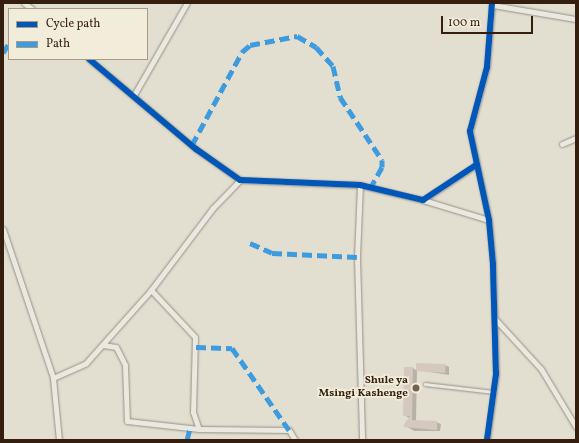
<!DOCTYPE html>
<html>
<head>
<meta charset="utf-8">
<style>
  body { margin:0 }
  #map { position:relative; width:579px; height:443px; overflow:hidden; background:#e3dfd0; font-family:Vollkorn,serif }
  div>[style] { position:absolute }
  .shadow>* { inset:0; background:#0003 }
  .building>* { inset:0; background:#d4c8bf }
  .roads { filter:drop-shadow(0 0 1px #959085) drop-shadow(0 0 1px #959085) }
  .lane>* { height:2.5px; margin:-1.25px; padding:0 1.25px; transform-origin:1.25px; border-radius:1.25px; background:#eae8df }
  .street>* { height:5px; margin:-2.5px; padding:0 2.5px; transform-origin:2.5px; border-radius:2.5px; background:#eae8df }
  .quiet>* { height:5px; margin-top:-2.5px; transform-origin:0; background:repeating-linear-gradient(90deg,#3e9bde 0 10px,transparent 0 15px) }
  .cycleway>* { height:6px; margin:-3px; padding:0 3px; transform-origin:3px; border-radius:3px; background:#0057b8 }
  .dots>* { width:11px; height:11px; translate:-50% -50%; box-sizing:border-box; border:2px solid #f2eddb; border-radius:50% }
  span { translate:-50% -50%; white-space:nowrap; text-align:center; line-height:1.15; -webkit-text-stroke:3.5px #f2eddb; paint-order:stroke }
  .poi-label { font-size:11px; color:#351e0d; font-weight:700 }
  .right { translate:-100% -50%; text-align:right }
  .frame { position:absolute; inset:0; border:4px solid #351e0d; pointer-events:none }
  .legend { position:absolute; left:8px; top:8px; width:140px; height:52px; box-sizing:border-box; background:#f2eddb; border:1px solid #a69a89; margin:0; padding:5px 7px; list-style:none; font-size:12px; color:#351e0d }
  .legend li { display:flex; align-items:center; gap:8px; height:20px }
  .legend b { width:20px; border:1px solid #a69a89 }
  .scale { position:absolute; left:441px; top:16px; width:92px; height:18px; box-sizing:border-box; border:2px solid #351e0d; border-top:0; padding-left:5px; font-size:12px; line-height:14px; white-space:nowrap; color:#351e0d; -webkit-text-stroke:3px #f2eddb; paint-order:stroke }
</style>
</head>
<body>
<div id="map">
  <div class="shadow">
    <i style="clip-path:polygon(445px 365px,449px 367px,449px 375px,417px 370px)"></i>
    <i style="clip-path:polygon(413px 368px,417px 371px,416px 421px,436px 422px,441px 424px,440px 431px,414px 431px,404px 425px,409px 418px,404px 415px)"></i>
  </div>
  <div class="building">
    <i style="clip-path:polygon(416px 363px,446px 364px,445px 373px,416px 371px)"></i>
    <i style="clip-path:polygon(404px 367px,413px 367px,412px 420px,437px 421px,437px 430px,403px 427px,410px 416px,403px 416px)"></i>
  </div>
  <div class="roads">
    <div class="lane">
      <i style="left:425px;top:384px;width:69px;rotate:6.6deg"></i>
    </div>
    <div class="street">
      <i style="left:24px;top:3px;width:10px;rotate:37deg"></i>
      <i style="left:492px;top:5px;width:85px;rotate:9.5deg"></i>
      <i style="left:89px;top:59px;width:140px;rotate:40.1deg"></i>
      <i style="left:196px;top:149px;width:54px;rotate:35.2deg"></i>
      <i style="left:240px;top:180px;width:120px;rotate:2.4deg"></i>
      <i style="left:360px;top:185px;width:65px;rotate:13.4deg"></i>
      <i style="left:423px;top:200px;width:64px;rotate:-33.4deg"></i>
      <i style="left:134px;top:95px;width:106px;rotate:-60.1deg"></i>
      <i style="left:562px;top:144px;width:15px;rotate:-23deg"></i>
      <i style="left:360px;top:185px;width:72px;rotate:92.4deg"></i>
      <i style="left:357px;top:257px;width:183px;rotate:88.4deg"></i>
      <i style="left:423px;top:200px;width:69px;rotate:16.9deg"></i>
      <i style="left:3px;top:229px;width:157px;rotate:71.4deg"></i>
      <i style="left:53px;top:378px;width:62px;rotate:84.5deg"></i>
      <i style="left:151px;top:290px;width:64px;rotate:46.9deg"></i>
      <i style="left:195px;top:337px;width:75px;rotate:91.5deg"></i>
      <i style="left:193px;top:412px;width:18px;rotate:71deg"></i>
      <i style="left:496px;top:320px;width:67px;rotate:47.4deg"></i>
      <i style="left:541px;top:369px;width:68px;rotate:58.9deg"></i>
      <i style="left:103px;top:345px;width:13px;rotate:9deg"></i>
      <i style="left:116px;top:347px;width:20px;rotate:63deg"></i>
      <i style="left:125px;top:365px;width:56px;rotate:88deg"></i>
      <i style="left:127px;top:421px;width:72px;rotate:6.3deg"></i>
      <i style="left:199px;top:429px;width:90px;rotate:0.6deg"></i>
      <i style="left:289px;top:430px;width:12px;rotate:59deg"></i>
      <i style="left:53px;top:378px;width:36px;rotate:-24deg"></i>
      <i style="left:86px;top:363px;width:98px;rotate:-48.3deg"></i>
      <i style="left:151px;top:290px;width:103px;rotate:-52.9deg"></i>
      <i style="left:213px;top:208px;width:39px;rotate:-46deg"></i>
      <i style="left:487px;top:440px;width:67px;rotate:-82.2deg"></i>
      <i style="left:496px;top:374px;width:110px;rotate:-91.6deg"></i>
      <i style="left:493px;top:264px;width:44px;rotate:-95.2deg"></i>
      <i style="left:489px;top:220px;width:91px;rotate:-102.1deg"></i>
      <i style="left:470px;top:131px;width:66px;rotate:-75.1deg"></i>
      <i style="left:487px;top:67px;width:64px;rotate:-85.5deg"></i>
    </div>
  </div>
  <div class="quiet">
    <i style="left:3px;top:53px;width:12px;rotate:-59deg"></i>
    <i style="left:192px;top:145px;width:106px;rotate:-61.7deg"></i>
    <i style="left:242px;top:52px;width:11px;rotate:-41deg"></i>
    <i style="left:250px;top:45px;width:48px;rotate:-10.8deg"></i>
    <i style="left:297px;top:36px;width:22px;rotate:30deg"></i>
    <i style="left:316px;top:47px;width:25px;rotate:48deg"></i>
    <i style="left:333px;top:66px;width:32px;rotate:77deg"></i>
    <i style="left:340px;top:97px;width:76px;rotate:56.3deg"></i>
    <i style="left:382px;top:160px;width:7px;rotate:90deg"></i>
    <i style="left:382px;top:167px;width:23px;rotate:119deg"></i>
    <i style="left:250px;top:243px;width:24px;rotate:24deg"></i>
    <i style="left:272px;top:253px;width:85px;rotate:2.7deg"></i>
    <i style="left:196px;top:347px;width:36px;rotate:2deg"></i>
    <i style="left:232px;top:348px;width:100px;rotate:55.2deg"></i>
    <i style="left:187px;top:440px;width:12px;rotate:-76deg"></i>
  </div>
  <div class="cycleway">
    <i style="left:89px;top:59px;width:140px;rotate:40.1deg"></i>
    <i style="left:196px;top:149px;width:54px;rotate:35.2deg"></i>
    <i style="left:240px;top:180px;width:120px;rotate:2.4deg"></i>
    <i style="left:360px;top:185px;width:65px;rotate:13.4deg"></i>
    <i style="left:423px;top:200px;width:64px;rotate:-33.4deg"></i>
    <i style="left:487px;top:440px;width:67px;rotate:-82.2deg"></i>
    <i style="left:496px;top:374px;width:110px;rotate:-91.6deg"></i>
    <i style="left:493px;top:264px;width:44px;rotate:-95.2deg"></i>
    <i style="left:489px;top:220px;width:91px;rotate:-102.1deg"></i>
    <i style="left:470px;top:131px;width:66px;rotate:-75.1deg"></i>
    <i style="left:487px;top:67px;width:64px;rotate:-85.5deg"></i>
  </div>
  <div class="dots">
    <i style="left:416px;top:388px;background:#726251"></i>
  </div>
  <div class="poi-label">
    <span class="right" style="left:408px;top:388px">Shule ya<br>Msingi Kashenge</span>
  </div>
  <div class="frame"></div>
  <ul class="legend">
  <li><b style="height:5px;background:#0057b8"></b>Cycle path</li>
  <li><b style="height:5px;background:#3e9bde"></b>Path</li>
  </ul>
  <div class="scale">100 m</div>
</div>
</body>
</html>
